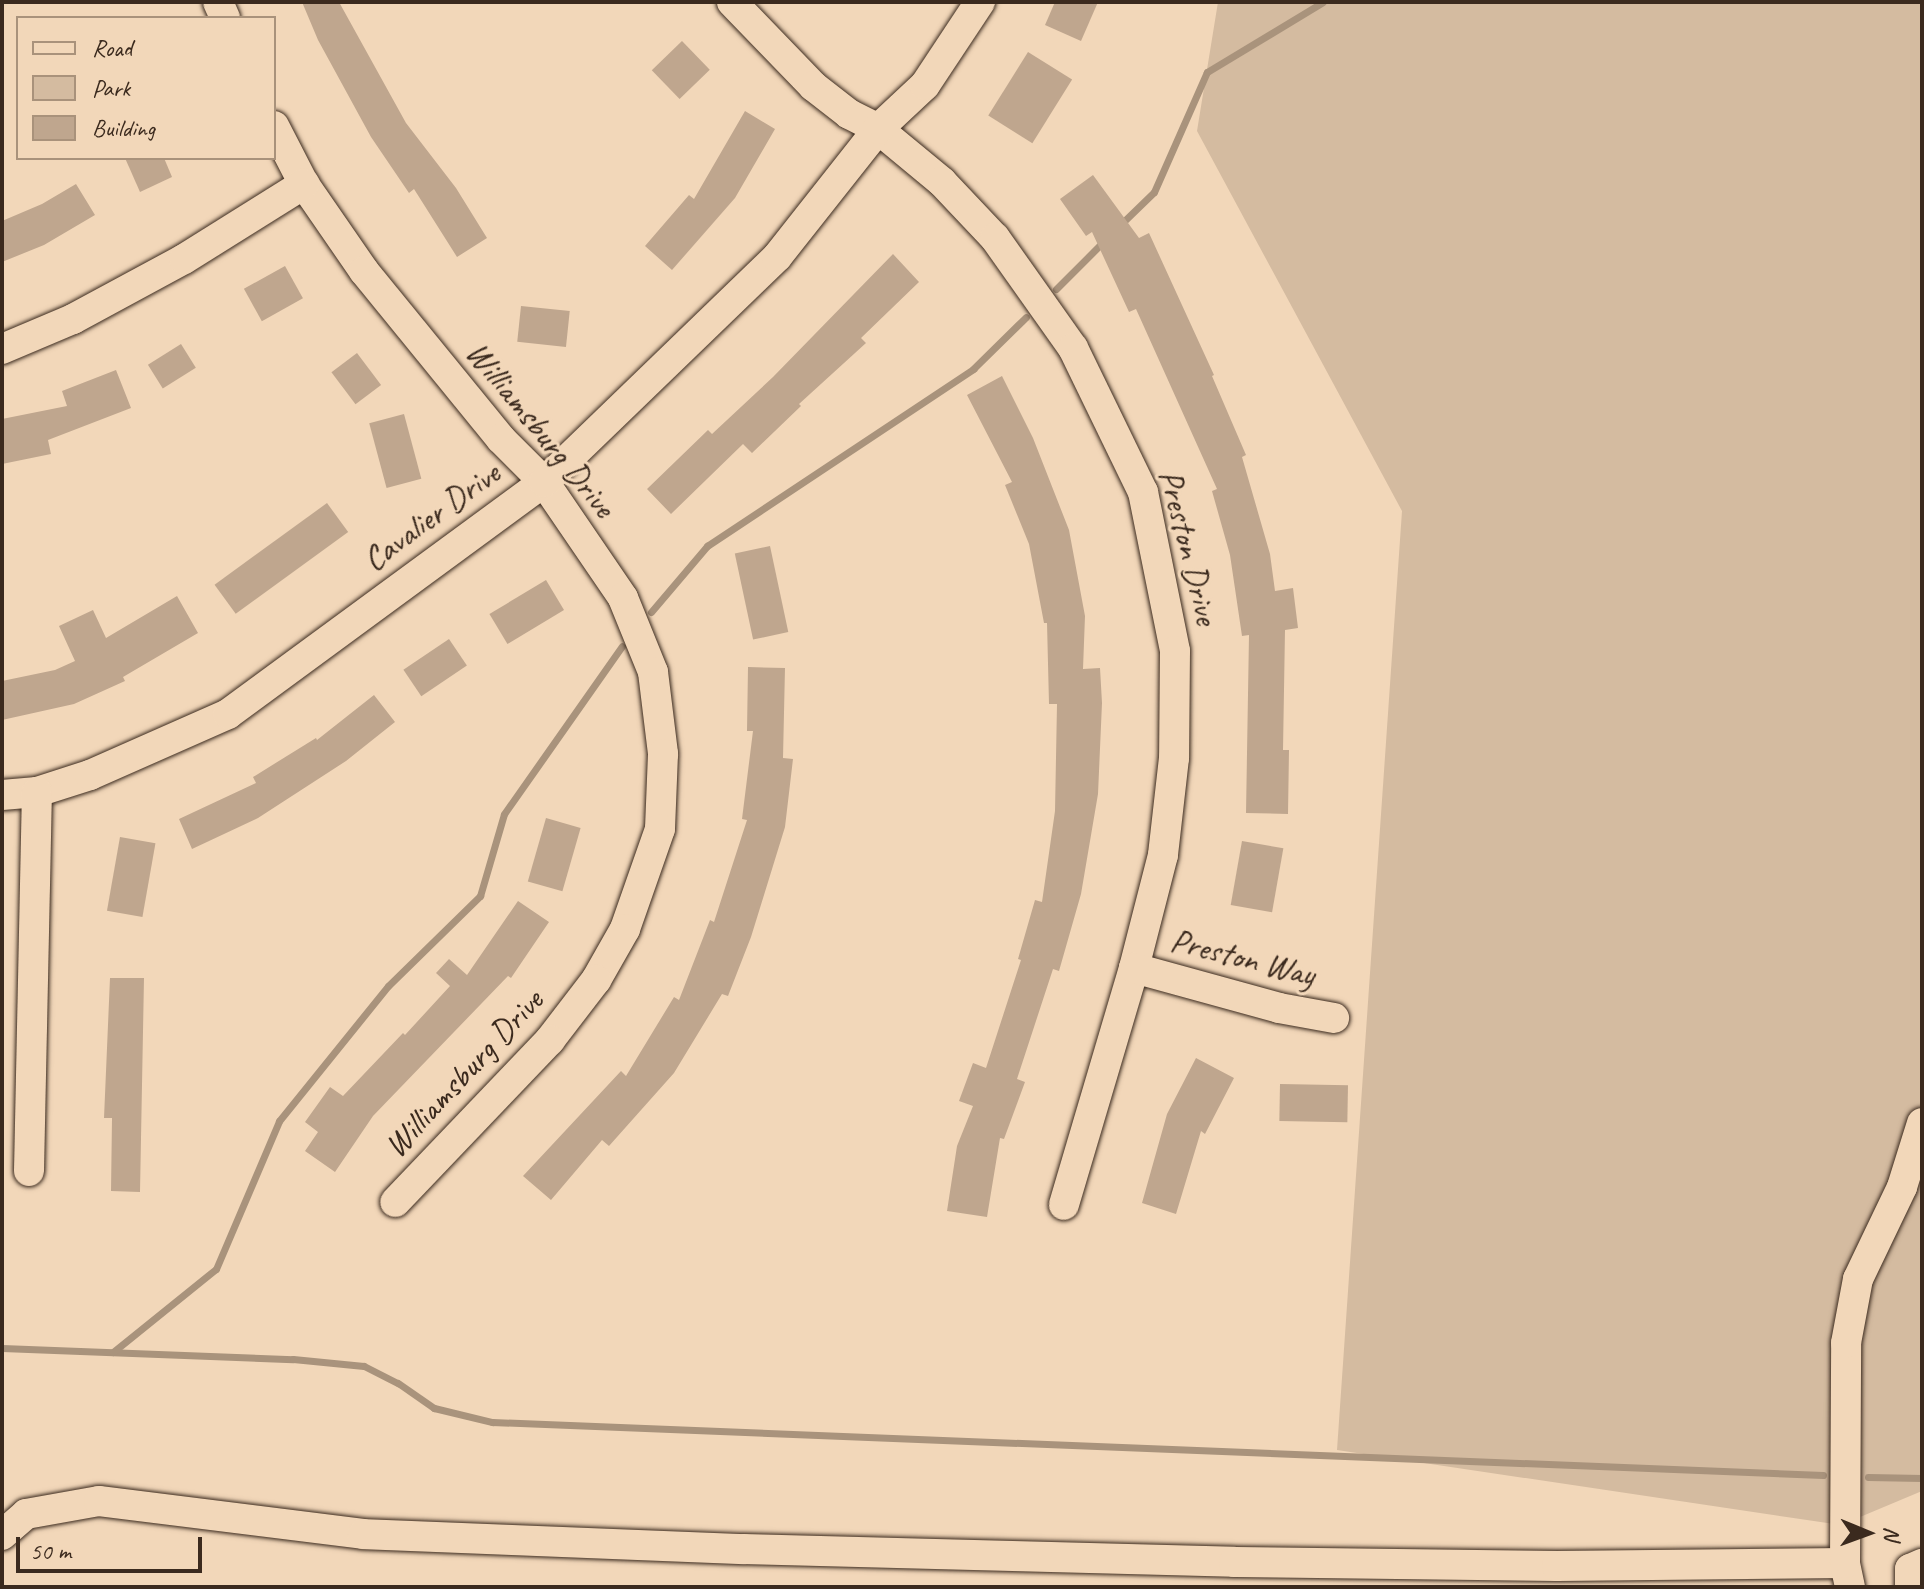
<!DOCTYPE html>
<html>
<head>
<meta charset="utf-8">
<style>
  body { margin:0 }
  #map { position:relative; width:1924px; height:1589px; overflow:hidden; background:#f2d7b9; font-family:Caveat,sans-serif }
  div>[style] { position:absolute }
  .green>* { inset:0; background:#d4bba0 }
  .stream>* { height:7px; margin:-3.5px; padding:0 3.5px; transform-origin:3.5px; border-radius:3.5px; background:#a9937c }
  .building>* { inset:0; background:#bfa68e; transform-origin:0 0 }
  .roads { filter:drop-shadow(0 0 2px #3b2a1e) drop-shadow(0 0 2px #3b2a1e) }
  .minor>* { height:30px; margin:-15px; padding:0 15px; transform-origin:15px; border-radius:15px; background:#f2d7b9 }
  span { translate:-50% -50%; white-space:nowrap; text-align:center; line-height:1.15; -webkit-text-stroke:6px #f2d7b9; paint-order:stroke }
  .street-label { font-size:34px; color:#3b2a1e }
  .frame { position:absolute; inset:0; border:4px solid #3b2a1e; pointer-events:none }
  .legend { position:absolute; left:16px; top:16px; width:260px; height:144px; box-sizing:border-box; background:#f2d7b9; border:2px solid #a9927b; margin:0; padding:10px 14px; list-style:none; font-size:24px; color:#3b2a1e }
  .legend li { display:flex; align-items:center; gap:16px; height:40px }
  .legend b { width:40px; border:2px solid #a9927b }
  .north { position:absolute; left:1828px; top:1493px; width:80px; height:80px; -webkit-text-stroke:6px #f2d7b9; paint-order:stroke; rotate:91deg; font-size:22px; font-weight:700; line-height:32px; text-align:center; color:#3b2a1e }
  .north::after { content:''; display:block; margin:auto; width:28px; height:36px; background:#3b2a1e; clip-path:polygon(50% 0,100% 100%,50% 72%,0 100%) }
  .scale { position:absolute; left:16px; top:1537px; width:186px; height:36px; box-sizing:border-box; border:4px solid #3b2a1e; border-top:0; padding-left:10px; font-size:24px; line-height:28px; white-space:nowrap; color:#3b2a1e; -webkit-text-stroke:6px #f2d7b9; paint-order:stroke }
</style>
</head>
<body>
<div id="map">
  <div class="green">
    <i style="clip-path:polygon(1218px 2px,1922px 2px,1922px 1491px,1841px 1525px,1337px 1450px,1402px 511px,1197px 131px)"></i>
  </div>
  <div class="stream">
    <i style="left:1120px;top:225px;width:47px;rotate:-44.1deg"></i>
    <i style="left:1154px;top:192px;width:131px;rotate:-66.2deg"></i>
    <i style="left:1207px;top:72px;width:135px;rotate:-31.1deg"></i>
    <i style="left:1056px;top:289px;width:66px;rotate:-45deg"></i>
    <i style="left:651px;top:612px;width:87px;rotate:-49.7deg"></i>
    <i style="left:707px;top:546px;width:320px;rotate:-33.6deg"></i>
    <i style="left:973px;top:369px;width:74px;rotate:-44.5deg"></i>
    <i style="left:2px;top:1348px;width:291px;rotate:2.2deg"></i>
    <i style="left:293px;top:1359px;width:71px;rotate:5.6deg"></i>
    <i style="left:364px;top:1366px;width:38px;rotate:27deg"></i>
    <i style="left:398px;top:1383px;width:44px;rotate:34.8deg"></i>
    <i style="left:434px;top:1408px;width:60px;rotate:13.6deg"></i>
    <i style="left:492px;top:1422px;width:1332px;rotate:2.28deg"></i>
    <i style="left:113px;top:1352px;width:132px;rotate:-38.9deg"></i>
    <i style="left:216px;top:1269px;width:161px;rotate:-66.9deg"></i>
    <i style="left:279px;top:1121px;width:174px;rotate:-51.1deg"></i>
    <i style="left:388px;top:986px;width:129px;rotate:-44.4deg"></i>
    <i style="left:480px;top:896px;width:85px;rotate:-73.7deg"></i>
    <i style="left:504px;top:814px;width:205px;rotate:-54.9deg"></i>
    <i style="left:1868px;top:1477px;width:54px;rotate:1.1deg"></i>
  </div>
  <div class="building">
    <i style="clip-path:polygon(302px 2px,339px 2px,406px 123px,456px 188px,487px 238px,457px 257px,414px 189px,409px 193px,371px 137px,318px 40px)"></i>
    <i style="clip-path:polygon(1055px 2px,1098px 2px,1081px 41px,1045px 25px)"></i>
    <i style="left:682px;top:41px;width:40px;height:42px;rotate:46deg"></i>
    <i style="left:1028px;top:52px;width:52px;height:75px;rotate:32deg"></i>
    <i style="clip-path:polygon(745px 111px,775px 129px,735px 198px,672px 270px,645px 246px,689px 195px,694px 199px)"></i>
    <i style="clip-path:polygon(125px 158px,164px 158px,172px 177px,140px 192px)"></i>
    <i style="clip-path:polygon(1093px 175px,1139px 238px,1149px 233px,1214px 375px,1212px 376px,1246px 455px,1242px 457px,1270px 554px,1275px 591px,1293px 588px,1298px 628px,1285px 630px,1283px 750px,1289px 750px,1288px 814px,1246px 813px,1249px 635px,1242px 636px,1230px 555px,1212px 491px,1217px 489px,1136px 309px,1129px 312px,1092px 232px,1086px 236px,1060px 199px)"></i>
    <i style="clip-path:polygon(76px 184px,95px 215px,44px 245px,2px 262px,2px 221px,42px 204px)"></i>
    <i style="clip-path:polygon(893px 254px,919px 282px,861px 338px,866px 343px,799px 404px,801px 406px,752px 453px,743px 444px,671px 514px,647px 489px,708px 430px,712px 434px,773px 377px)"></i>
    <i style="left:285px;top:266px;width:37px;height:47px;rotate:61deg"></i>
    <i style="left:521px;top:306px;width:49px;height:36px;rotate:6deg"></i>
    <i style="left:181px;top:344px;width:28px;height:39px;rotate:58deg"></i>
    <i style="left:357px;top:353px;width:40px;height:32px;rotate:53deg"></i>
    <i style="clip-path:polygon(116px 370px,131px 408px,48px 440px,51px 454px,2px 464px,2px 419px,67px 406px,62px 391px)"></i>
    <i style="clip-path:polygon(1002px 376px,1033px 438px,1069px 530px,1085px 616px,1083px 669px,1100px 668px,1102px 703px,1098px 794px,1081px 894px,1059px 971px,1053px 969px,1017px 1079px,1025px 1082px,1004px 1139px,1000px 1138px,987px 1217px,947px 1211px,957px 1146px,973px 1106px,959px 1101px,973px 1063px,986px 1068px,1021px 960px,1018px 959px,1035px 900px,1042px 902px,1055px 811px,1057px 704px,1049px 704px,1047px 623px,1044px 623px,1029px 544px,1005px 485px,1012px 482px,967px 395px)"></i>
    <i style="left:404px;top:414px;width:67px;height:36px;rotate:75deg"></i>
    <i style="left:327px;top:503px;width:36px;height:139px;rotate:54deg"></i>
    <i style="left:770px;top:546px;width:88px;height:36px;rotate:78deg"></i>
    <i style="left:546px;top:580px;width:35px;height:66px;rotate:59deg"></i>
    <i style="clip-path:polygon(177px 596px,198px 633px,123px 677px,125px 681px,74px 704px,2px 720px,2px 681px,55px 670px,75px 661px,59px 626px,93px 610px,106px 638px)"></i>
    <i style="left:449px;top:639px;width:32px;height:55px;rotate:56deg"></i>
    <i style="clip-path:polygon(748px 667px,785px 668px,783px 758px,793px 759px,785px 827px,751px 937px,728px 996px,722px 994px,674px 1073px,609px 1146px,602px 1140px,551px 1200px,523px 1176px,621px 1071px,626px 1076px,674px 997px,679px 1000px,710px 920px,714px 922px,747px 820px,742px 819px,753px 731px,747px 731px)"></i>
    <i style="clip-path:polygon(374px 695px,395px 722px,346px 761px,258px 818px,192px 849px,179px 819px,256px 783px,253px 777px,316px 738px,317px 740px)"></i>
    <i style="left:546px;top:818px;width:36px;height:66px;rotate:16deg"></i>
    <i style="left:120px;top:837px;width:36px;height:75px;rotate:10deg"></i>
    <i style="left:1242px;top:841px;width:42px;height:65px;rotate:10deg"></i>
    <i style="clip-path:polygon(518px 901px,549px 922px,511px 978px,508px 976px,373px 1116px,335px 1172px,305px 1151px,318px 1132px,305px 1122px,330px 1087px,343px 1096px,403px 1033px,405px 1035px,450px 986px,436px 973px,449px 959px,467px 975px)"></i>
    <i style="clip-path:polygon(110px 978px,144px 978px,140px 1192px,111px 1191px,112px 1118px,104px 1118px)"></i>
    <i style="clip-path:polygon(1196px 1058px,1234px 1078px,1205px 1134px,1201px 1131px,1176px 1214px,1142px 1203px,1167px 1114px)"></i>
    <i style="left:1280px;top:1084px;width:68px;height:37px;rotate:1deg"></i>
  </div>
  <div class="roads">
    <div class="minor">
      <i style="left:218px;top:2px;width:17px;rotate:66deg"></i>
      <i style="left:732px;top:2px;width:117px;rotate:46deg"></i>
      <i style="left:813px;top:86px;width:46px;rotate:37.9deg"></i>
      <i style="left:849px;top:114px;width:33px;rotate:27deg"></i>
      <i style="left:878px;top:129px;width:83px;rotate:39.6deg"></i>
      <i style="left:942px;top:182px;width:77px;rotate:46.6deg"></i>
      <i style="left:995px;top:238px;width:135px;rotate:54.7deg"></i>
      <i style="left:1073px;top:348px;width:160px;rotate:64.1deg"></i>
      <i style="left:1143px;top:492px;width:162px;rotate:78.6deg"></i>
      <i style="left:1175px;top:651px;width:107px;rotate:90.5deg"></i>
      <i style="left:1174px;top:758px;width:98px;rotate:96.5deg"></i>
      <i style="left:1163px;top:855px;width:117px;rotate:104.4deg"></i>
      <i style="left:1134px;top:968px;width:247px;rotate:106.5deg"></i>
      <i style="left:274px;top:126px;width:65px;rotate:62.7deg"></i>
      <i style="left:304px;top:184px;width:106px;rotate:55.4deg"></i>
      <i style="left:364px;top:271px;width:217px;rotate:50.8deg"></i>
      <i style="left:501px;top:439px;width:61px;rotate:45deg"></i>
      <i style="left:544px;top:482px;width:140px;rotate:55.7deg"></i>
      <i style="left:623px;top:598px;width:80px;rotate:67.9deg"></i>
      <i style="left:653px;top:672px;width:83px;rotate:83deg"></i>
      <i style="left:663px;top:754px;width:75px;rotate:92.3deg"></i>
      <i style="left:660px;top:829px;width:106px;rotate:109.3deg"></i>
      <i style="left:625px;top:929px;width:59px;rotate:119.6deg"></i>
      <i style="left:596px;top:980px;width:76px;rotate:127.5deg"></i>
      <i style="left:550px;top:1040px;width:224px;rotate:133.7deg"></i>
      <i style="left:2px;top:349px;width:77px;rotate:-22.9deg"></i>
      <i style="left:73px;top:319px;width:126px;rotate:-28.4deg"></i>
      <i style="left:184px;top:259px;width:142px;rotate:-32deg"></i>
      <i style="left:2px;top:795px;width:35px;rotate:-5deg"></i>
      <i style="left:37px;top:792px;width:56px;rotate:-17.8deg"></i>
      <i style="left:90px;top:775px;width:151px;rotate:-23.8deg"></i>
      <i style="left:228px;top:714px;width:392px;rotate:-36.3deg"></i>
      <i style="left:544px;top:482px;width:324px;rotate:-44deg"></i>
      <i style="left:777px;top:257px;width:163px;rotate:-51.7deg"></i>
      <i style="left:878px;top:129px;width:64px;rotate:-43.1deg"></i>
      <i style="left:925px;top:85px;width:100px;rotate:-56.5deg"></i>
      <i style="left:1134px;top:968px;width:150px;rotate:15.4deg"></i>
      <i style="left:1279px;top:1008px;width:56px;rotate:10.3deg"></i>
      <i style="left:29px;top:1171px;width:379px;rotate:-88.8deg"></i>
      <i style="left:2px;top:1535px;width:32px;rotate:-41deg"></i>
      <i style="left:26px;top:1514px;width:74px;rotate:-10.1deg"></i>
      <i style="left:99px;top:1501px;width:266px;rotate:7.1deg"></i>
      <i style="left:363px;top:1534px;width:380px;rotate:2.3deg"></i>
      <i style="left:743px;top:1549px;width:491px;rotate:1.5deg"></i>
      <i style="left:1234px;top:1562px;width:323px;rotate:0.7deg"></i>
      <i style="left:1557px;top:1566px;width:288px;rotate:-0.6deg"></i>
      <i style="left:1850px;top:1587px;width:25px;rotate:-102deg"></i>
      <i style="left:1845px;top:1563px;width:220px;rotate:-89.7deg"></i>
      <i style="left:1846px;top:1343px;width:65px;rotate:-79.4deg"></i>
      <i style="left:1858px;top:1279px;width:102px;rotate:-64.4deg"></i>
      <i style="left:1902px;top:1187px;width:67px;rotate:-72.6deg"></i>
      <i style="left:1910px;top:1587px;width:18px;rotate:-90deg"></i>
      <i style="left:1910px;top:1569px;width:13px;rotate:-23deg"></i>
    </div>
  </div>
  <div class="street-label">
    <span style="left:541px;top:429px;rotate:51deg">Williamsburg Drive</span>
    <span style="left:431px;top:516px;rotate:-36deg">Cavalier Drive</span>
    <span style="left:1189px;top:547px;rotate:76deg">Preston Drive</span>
    <span style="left:1243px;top:957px;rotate:14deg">Preston Way</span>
    <span style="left:463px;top:1073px;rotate:-47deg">Williamsburg Drive</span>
  </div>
  <div class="frame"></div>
  <ul class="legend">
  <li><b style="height:10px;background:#f2d7b9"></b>Road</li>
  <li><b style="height:22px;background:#d4bba0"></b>Park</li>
  <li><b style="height:22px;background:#bfa68e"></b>Building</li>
  </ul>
  <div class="north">N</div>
  <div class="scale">50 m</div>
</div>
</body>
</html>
